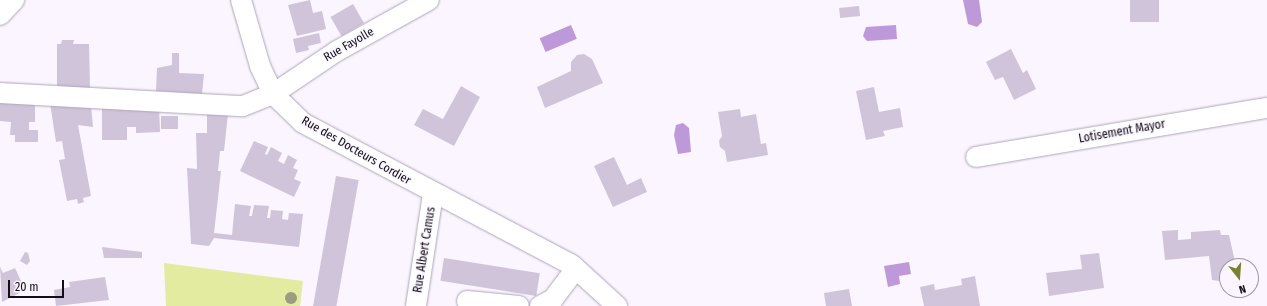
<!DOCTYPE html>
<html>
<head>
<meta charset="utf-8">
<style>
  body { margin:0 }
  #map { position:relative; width:1267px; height:306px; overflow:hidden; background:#faf5fe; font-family:"Fira Sans Condensed",sans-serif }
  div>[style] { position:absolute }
  .green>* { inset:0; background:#e2eb9f }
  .water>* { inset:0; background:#be99d9; transform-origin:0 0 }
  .building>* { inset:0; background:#d0c4da; transform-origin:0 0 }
  .roads { filter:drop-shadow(0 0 1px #b0a4ba) drop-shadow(0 0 1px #b0a4ba) }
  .minor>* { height:20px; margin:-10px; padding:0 10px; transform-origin:10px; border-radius:10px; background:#fff }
  .trees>* { width:12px; height:12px; margin:-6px; border-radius:50%; background:#9b9c81 }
  span { translate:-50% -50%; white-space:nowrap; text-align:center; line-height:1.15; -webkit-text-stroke:3px #faf5fe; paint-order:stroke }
  .street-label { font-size:12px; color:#120e15 }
  .north { position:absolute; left:1219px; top:258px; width:40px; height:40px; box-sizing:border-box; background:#faf5fe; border:1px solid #9d99a1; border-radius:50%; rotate:163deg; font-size:11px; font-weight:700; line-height:16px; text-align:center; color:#120e15 }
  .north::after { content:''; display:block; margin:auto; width:14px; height:18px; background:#7a802b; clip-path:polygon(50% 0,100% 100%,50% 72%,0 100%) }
  .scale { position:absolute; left:8px; top:280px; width:56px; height:18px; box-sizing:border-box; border:2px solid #120e15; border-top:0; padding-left:5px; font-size:12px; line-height:14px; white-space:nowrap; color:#120e15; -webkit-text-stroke:3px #faf5fe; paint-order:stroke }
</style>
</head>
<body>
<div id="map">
  <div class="green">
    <i style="clip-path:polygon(164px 263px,303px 281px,300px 306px,166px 306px)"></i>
  </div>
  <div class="water">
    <i style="clip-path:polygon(963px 0,979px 0,982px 22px,977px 27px,968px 24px)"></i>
    <i style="left:571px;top:25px;width:15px;height:34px;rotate:67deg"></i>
    <i style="clip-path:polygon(896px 25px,897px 39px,867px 41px,863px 36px,866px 27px)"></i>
    <i style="clip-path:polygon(683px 123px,689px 128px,691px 152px,678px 154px,674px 135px,676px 125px)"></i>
    <i style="clip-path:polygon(909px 262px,911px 274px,899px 276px,900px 284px,888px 287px,884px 266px)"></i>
  </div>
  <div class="building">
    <i style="clip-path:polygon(310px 0,313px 13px,322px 11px,326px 29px,297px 36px,288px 5px)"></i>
    <i style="left:1130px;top:0;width:29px;height:22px"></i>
    <i style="left:353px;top:4px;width:22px;height:26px;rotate:60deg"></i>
    <i style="left:859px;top:6px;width:10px;height:20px;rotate:84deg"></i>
    <i style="clip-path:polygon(319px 33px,321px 43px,308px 46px,309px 50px,296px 53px,293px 39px)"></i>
    <i style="clip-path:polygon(62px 40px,74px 40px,73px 44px,89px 44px,90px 88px,57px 87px,57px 44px,61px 44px)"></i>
    <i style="clip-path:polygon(1011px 49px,1023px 73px,1027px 70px,1036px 89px,1014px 100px,1003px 77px,995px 80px,986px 62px)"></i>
    <i style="clip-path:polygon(172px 53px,179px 53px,179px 73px,204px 74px,202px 94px,156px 91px,157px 68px,172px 65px)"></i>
    <i style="clip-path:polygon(577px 55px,584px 54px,592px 59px,603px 83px,545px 108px,537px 87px,571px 71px,571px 62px)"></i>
    <i style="clip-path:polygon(461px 86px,480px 97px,454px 146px,414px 125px,423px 109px,443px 119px)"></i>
    <i style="clip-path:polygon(874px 87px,879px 112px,900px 108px,903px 127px,883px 131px,885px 136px,866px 140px,856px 91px)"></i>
    <i style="clip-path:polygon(0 102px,35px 103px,35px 122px,29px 122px,29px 130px,38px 130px,38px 142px,15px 142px,15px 135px,10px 135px,11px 122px,0 121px)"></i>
    <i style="clip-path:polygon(50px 103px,91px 105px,93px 127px,78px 125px,91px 196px,83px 198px,84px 202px,78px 204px,77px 199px,67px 201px,59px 160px,65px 159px,62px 141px,56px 142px)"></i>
    <i style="clip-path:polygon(102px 106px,159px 106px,160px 132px,136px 133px,136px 127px,127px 127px,127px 140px,102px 140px)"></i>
    <i style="clip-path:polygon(207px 109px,228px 114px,224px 151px,220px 151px,218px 171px,221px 171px,214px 233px,232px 235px,235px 204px,251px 206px,249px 216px,252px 216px,254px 205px,269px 206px,267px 218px,270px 218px,271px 210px,283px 211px,282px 219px,288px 220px,289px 213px,303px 214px,299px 247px,214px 238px,209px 246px,191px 244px,187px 168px,197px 169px,196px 133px,207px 133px)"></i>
    <i style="clip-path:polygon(740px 109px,741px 117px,756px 114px,761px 144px,766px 143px,768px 155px,727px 162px,725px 151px,720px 147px,719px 141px,722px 136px,718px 112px)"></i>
    <i style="left:178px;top:116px;width:13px;height:17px;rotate:90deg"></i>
    <i style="clip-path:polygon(254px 141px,268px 147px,265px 154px,267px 155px,271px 147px,282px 153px,278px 161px,284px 164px,288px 155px,297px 160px,293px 168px,298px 170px,294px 179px,301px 182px,294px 197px,240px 171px)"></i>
    <i style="clip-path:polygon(614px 157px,627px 185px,641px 178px,647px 192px,613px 207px,594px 166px)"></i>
    <i style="left:336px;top:176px;width:23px;height:132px;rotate:10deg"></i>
    <i style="clip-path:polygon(1178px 230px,1178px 240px,1191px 239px,1191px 232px,1220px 230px,1221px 235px,1229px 235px,1236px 266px,1227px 266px,1227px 282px,1212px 280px,1209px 256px,1165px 260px,1162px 231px)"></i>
    <i style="clip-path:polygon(102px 247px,142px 252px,142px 258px,104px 258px)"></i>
    <i style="clip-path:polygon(25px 252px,28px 253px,30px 261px,27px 265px,20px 261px)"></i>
    <i style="clip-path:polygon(1099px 253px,1104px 288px,1049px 296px,1046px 273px,1082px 269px,1080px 255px)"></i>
    <i style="left:444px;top:258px;width:97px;height:23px;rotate:9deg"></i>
    <i style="clip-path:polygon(0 267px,3px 273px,15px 268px,25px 290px,2px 302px)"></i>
    <i style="clip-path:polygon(975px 276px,980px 306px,924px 306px,920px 287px,934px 284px,935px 290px,962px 285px,961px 279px)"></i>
    <i style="clip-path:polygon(105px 277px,109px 300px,56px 306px,54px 290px,70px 287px,69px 282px)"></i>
    <i style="clip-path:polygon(849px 289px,852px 306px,826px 306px,824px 293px)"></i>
  </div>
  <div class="roads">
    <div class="minor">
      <i style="left:241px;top:0;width:69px;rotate:73.9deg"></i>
      <i style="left:260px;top:66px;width:31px;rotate:65deg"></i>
      <i style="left:273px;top:94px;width:42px;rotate:44deg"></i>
      <i style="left:303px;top:123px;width:304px;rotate:27.8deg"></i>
      <i style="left:572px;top:265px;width:61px;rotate:42.3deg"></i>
      <i style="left:0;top:15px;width:21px;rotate:-47deg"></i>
      <i style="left:0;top:93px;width:243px;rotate:3.1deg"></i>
      <i style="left:243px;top:106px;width:32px;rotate:-22deg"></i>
      <i style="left:273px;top:94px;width:77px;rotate:-33.9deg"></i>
      <i style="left:337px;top:51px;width:105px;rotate:-29deg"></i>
      <i style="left:976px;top:157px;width:295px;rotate:-9.6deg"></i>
      <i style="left:467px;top:301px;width:52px;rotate:5.5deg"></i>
      <i style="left:416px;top:306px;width:113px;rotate:-81.4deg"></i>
      <i style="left:540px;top:306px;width:15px;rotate:-28deg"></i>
      <i style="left:553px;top:299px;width:38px;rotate:-53deg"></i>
    </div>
  </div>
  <div class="trees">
    <i style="left:291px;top:298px"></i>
  </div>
  <div class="street-label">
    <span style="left:349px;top:45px;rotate:-30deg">Rue Fayolle</span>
    <span style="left:1122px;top:132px;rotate:-10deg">Lotisement Mayor</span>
    <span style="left:356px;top:151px;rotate:30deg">Rue des Docteurs Cordier</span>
    <span style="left:425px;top:250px;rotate:-81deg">Rue Albert Camus</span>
  </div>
  <div class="north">N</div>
  <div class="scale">20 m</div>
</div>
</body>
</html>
